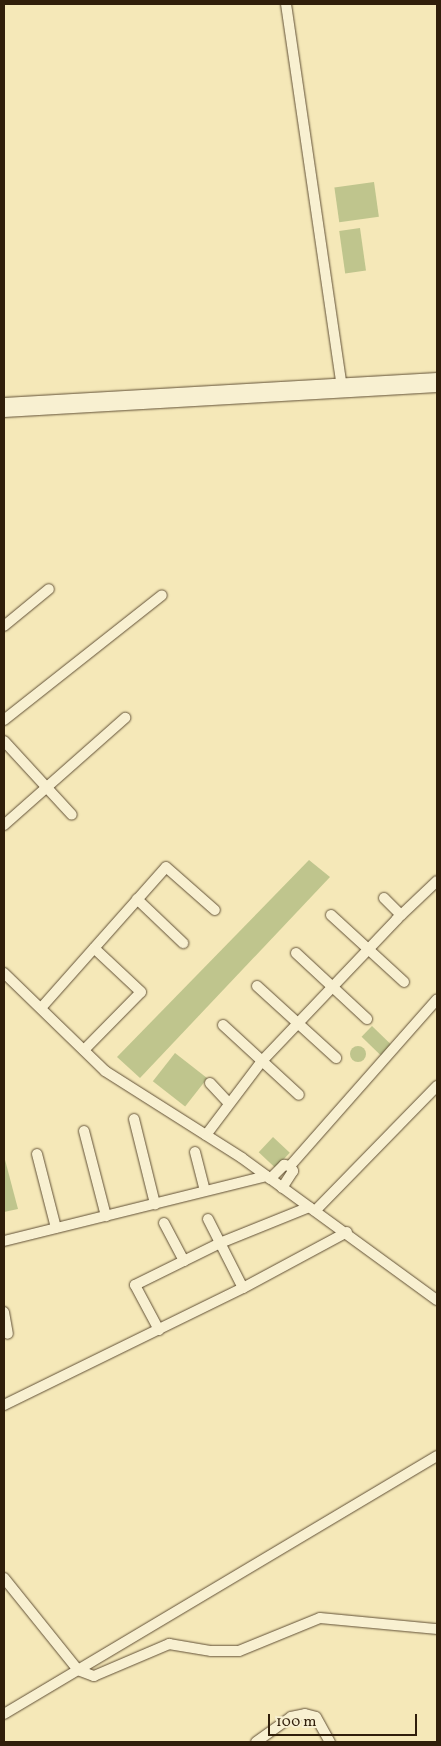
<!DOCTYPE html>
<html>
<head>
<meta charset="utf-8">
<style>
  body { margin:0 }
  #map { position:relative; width:441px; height:1746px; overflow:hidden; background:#f5e8b8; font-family:Vollkorn,serif }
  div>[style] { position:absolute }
  .green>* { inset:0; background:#bfc58d; transform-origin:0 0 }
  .round { border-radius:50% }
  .roads { filter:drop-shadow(0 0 1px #615036) drop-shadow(0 0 1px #615036) }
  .minor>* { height:10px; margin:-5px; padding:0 5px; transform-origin:5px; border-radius:5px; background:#f8f0d1 }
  span { translate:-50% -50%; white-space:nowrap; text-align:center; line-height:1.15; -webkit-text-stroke:4.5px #f8f0d1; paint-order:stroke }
  .frame { position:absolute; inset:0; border:5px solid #301e0a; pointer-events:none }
  .scale { position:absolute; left:268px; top:1714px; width:149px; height:22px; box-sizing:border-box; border:2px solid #301e0a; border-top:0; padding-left:6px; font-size:15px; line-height:18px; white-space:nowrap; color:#301e0a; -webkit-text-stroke:4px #f8f0d1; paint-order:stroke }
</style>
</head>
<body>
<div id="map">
  <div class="green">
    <i style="left:374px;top:182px;width:35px;height:40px;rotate:82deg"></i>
    <i style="left:360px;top:228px;width:43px;height:21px;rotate:82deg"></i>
    <i style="clip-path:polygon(309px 860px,330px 877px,140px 1078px,117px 1057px)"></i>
    <i style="left:372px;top:1026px;width:29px;height:15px;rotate:44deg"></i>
    <i class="round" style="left:350px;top:1046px;width:16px;height:16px"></i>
    <i style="left:175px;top:1053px;width:41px;height:36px;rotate:38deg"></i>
    <i style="left:273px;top:1137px;width:23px;height:21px;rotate:43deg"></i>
    <i style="clip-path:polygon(4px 1156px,18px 1209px,4px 1212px)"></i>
  </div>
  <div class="roads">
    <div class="minor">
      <i style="left:286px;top:4px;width:389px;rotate:81.7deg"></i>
      <i style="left:4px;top:403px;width:434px;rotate:-3.3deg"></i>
      <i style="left:4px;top:412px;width:434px;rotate:-3.3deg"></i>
      <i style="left:4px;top:626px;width:58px;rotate:-39.4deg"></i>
      <i style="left:4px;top:720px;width:201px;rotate:-38.3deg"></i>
      <i style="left:4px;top:741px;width:100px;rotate:47.4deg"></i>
      <i style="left:4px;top:825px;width:162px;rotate:-41.5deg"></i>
      <i style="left:384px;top:898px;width:24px;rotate:45deg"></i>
      <i style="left:137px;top:899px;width:64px;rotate:43.7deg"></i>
      <i style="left:331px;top:915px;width:99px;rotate:42.5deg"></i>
      <i style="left:296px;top:953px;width:97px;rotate:42.9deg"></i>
      <i style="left:4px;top:973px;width:141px;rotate:44.1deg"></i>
      <i style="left:105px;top:1071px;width:162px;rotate:32.4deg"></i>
      <i style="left:242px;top:1158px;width:241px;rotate:36.1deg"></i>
      <i style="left:257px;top:986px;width:107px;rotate:42.3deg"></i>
      <i style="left:41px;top:1008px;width:188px;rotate:-48.4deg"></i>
      <i style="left:166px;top:867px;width:65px;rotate:41.3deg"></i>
      <i style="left:223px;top:1025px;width:103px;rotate:42.6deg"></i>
      <i style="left:84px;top:1050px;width:81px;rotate:-45.5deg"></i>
      <i style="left:141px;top:992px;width:64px;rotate:-136.9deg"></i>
      <i style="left:210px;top:1083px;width:26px;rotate:47deg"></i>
      <i style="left:134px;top:1119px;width:88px;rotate:76.1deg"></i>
      <i style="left:84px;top:1131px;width:88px;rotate:75.5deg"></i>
      <i style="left:206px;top:1135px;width:93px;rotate:-52.9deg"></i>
      <i style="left:262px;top:1061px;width:196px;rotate:-46.4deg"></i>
      <i style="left:397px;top:919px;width:55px;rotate:-43.5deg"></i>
      <i style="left:195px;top:1152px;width:40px;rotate:75.6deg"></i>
      <i style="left:37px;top:1154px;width:76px;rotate:75.6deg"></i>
      <i style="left:290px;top:1166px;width:222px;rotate:-48.6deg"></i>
      <i style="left:270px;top:1179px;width:20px;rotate:-45deg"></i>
      <i style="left:284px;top:1165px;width:6px;rotate:9deg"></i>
      <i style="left:290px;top:1166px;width:6px;rotate:59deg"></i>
      <i style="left:293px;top:1171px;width:20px;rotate:123deg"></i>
      <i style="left:315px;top:1211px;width:175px;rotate:-45.7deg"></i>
      <i style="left:208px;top:1219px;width:77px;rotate:63.1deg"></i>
      <i style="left:164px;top:1223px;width:43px;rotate:62.2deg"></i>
      <i style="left:4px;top:1241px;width:270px;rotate:-13.9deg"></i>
      <i style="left:4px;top:1312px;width:22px;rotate:80deg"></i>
      <i style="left:159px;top:1330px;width:51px;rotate:-118.1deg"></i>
      <i style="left:135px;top:1285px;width:95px;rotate:-26.3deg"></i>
      <i style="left:220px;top:1243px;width:96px;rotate:-22deg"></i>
      <i style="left:4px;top:1405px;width:266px;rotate:-26.1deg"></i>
      <i style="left:243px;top:1288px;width:118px;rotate:-28.3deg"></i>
      <i style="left:4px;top:1578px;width:118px;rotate:51.2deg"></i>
      <i style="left:78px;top:1670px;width:17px;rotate:21deg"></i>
      <i style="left:94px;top:1676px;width:82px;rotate:-23.1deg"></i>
      <i style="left:169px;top:1644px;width:43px;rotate:9.5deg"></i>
      <i style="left:211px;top:1651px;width:28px"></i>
      <i style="left:239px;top:1651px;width:87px;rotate:-22.2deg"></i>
      <i style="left:320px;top:1618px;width:118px;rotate:5.4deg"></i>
      <i style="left:4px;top:1714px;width:504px;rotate:-30.79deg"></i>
      <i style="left:256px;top:1742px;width:43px;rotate:-35.5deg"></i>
      <i style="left:291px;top:1717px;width:14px;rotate:-12deg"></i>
      <i style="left:305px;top:1714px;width:11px;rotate:15deg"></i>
      <i style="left:316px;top:1717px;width:29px;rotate:61deg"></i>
    </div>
  </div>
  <div class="frame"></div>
  <div class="scale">100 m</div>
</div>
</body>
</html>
